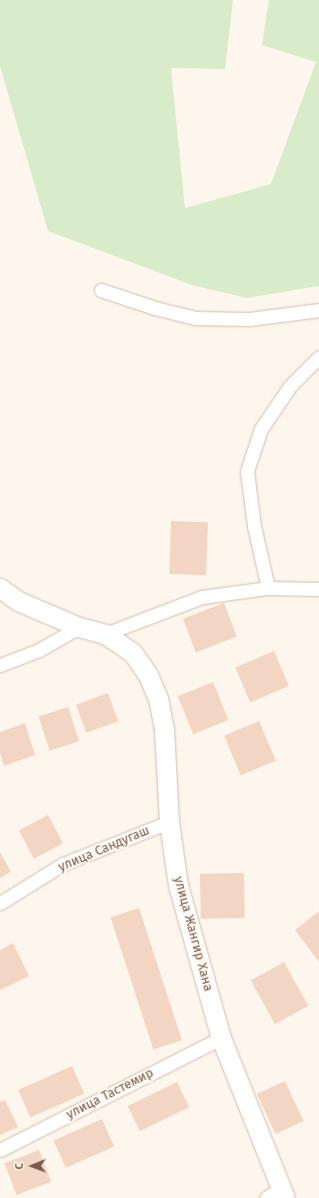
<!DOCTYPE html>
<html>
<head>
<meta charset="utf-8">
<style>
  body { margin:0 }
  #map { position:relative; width:319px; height:1198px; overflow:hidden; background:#fdf6ec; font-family:"Fira Sans",sans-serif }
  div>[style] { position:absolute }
  .green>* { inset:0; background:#d8ecc9 }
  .building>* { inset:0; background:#f3d5c3; transform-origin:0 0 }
  .roads { filter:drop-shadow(0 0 1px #d1beb0) drop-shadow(0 0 1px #d1beb0) }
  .street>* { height:13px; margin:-6.5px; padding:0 6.5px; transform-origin:6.5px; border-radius:6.5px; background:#fff }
  .secondary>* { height:19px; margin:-9.5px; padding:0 9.5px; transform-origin:9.5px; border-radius:9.5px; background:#fff }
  span { translate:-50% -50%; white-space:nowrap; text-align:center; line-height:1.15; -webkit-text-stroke:4px #fffaf3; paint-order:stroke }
  .street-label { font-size:13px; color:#7a5c4d }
  .north { position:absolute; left:12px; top:1146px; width:40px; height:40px; -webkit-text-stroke:3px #fffaf3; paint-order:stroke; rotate:269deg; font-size:11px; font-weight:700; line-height:16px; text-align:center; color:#7a5c4d }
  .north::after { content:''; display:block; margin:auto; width:14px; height:18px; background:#7a5c4d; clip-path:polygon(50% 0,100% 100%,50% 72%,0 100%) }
</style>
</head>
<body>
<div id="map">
  <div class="green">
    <i style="clip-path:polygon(0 0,233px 0,225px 69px,171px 68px,185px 208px,271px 184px,316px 62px,262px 45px,269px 0,319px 0,319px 286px,247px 298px,192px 285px,48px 231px,0 66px)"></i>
  </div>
  <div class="building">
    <i style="left:171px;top:521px;width:37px;height:53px;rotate:2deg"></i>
    <i style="left:224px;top:603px;width:36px;height:44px;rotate:69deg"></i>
    <i style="left:274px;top:651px;width:38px;height:42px;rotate:67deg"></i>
    <i style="left:213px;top:682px;width:41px;height:38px;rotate:68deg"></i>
    <i style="left:108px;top:693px;width:30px;height:34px;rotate:70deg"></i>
    <i style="left:68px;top:707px;width:36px;height:31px;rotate:72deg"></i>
    <i style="left:259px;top:721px;width:43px;height:38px;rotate:67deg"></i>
    <i style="clip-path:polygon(25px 723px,35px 755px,4px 766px,0 753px,0 732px)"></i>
    <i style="left:48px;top:815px;width:32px;height:33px;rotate:62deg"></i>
    <i style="clip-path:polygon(0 852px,11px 872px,0 878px)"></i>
    <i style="left:244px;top:873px;width:45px;height:44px;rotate:89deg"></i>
    <i style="left:139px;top:908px;width:139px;height:30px;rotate:72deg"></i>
    <i style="clip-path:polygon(319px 911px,319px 962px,295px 930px)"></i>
    <i style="clip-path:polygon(13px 943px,29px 976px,0 990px,0 950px)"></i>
    <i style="left:284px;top:962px;width:50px;height:38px;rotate:61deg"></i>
    <i style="left:72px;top:1066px;width:30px;height:59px;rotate:66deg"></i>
    <i style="left:285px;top:1081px;width:44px;height:31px;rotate:65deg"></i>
    <i style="left:177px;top:1082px;width:28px;height:55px;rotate:64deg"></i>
    <i style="clip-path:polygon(5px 1100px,18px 1127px,0 1135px,0 1102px)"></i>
    <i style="left:102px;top:1119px;width:30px;height:53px;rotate:66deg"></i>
    <i style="left:39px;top:1150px;width:34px;height:37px;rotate:69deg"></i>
  </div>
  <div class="roads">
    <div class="street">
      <i style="left:101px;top:290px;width:57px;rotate:18.4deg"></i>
      <i style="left:155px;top:308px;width:41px;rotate:14deg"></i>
      <i style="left:195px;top:318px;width:54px;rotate:1.1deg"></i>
      <i style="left:249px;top:319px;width:71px;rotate:-7.3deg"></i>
      <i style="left:268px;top:588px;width:64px;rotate:-102.7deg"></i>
      <i style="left:254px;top:526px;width:55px;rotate:-97.3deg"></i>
      <i style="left:247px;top:471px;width:44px;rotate:-71.6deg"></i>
      <i style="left:261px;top:429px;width:52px;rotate:-56deg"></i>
      <i style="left:290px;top:386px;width:41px;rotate:-45deg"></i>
      <i style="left:105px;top:634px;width:104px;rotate:-20.9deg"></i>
      <i style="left:202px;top:597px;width:67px;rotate:-7.8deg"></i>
      <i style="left:268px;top:588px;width:51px;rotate:1.1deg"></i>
      <i style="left:0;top:665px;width:42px;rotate:-21deg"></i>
      <i style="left:39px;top:650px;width:46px;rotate:-29.9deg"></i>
      <i style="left:0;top:903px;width:74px;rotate:-31.8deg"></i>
      <i style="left:63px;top:864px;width:114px;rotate:-21.6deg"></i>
      <i style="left:0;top:1150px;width:248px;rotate:-26.9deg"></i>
      <i style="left:266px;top:1198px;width:17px;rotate:-33deg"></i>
    </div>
    <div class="secondary">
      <i style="left:0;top:588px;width:22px;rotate:36deg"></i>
      <i style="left:18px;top:601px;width:66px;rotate:23.1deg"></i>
      <i style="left:79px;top:627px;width:27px;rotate:15deg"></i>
      <i style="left:105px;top:634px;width:32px;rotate:34deg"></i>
      <i style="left:132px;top:652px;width:28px;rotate:55deg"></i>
      <i style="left:148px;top:675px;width:25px;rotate:67deg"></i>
      <i style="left:158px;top:698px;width:32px;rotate:79deg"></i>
      <i style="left:164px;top:729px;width:93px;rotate:86.9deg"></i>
      <i style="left:169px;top:822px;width:64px;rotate:81.9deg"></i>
      <i style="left:178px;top:885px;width:159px;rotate:74.3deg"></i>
      <i style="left:221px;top:1038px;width:172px;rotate:68.2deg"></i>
    </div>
  </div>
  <div class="street-label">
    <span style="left:104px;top:849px;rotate:-23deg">улица Сандугаш</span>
    <span style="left:193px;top:934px;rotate:75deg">улица Жангир Хана</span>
    <span style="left:110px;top:1094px;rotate:-27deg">улица Тастемир</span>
  </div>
  <div class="north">С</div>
</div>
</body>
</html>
